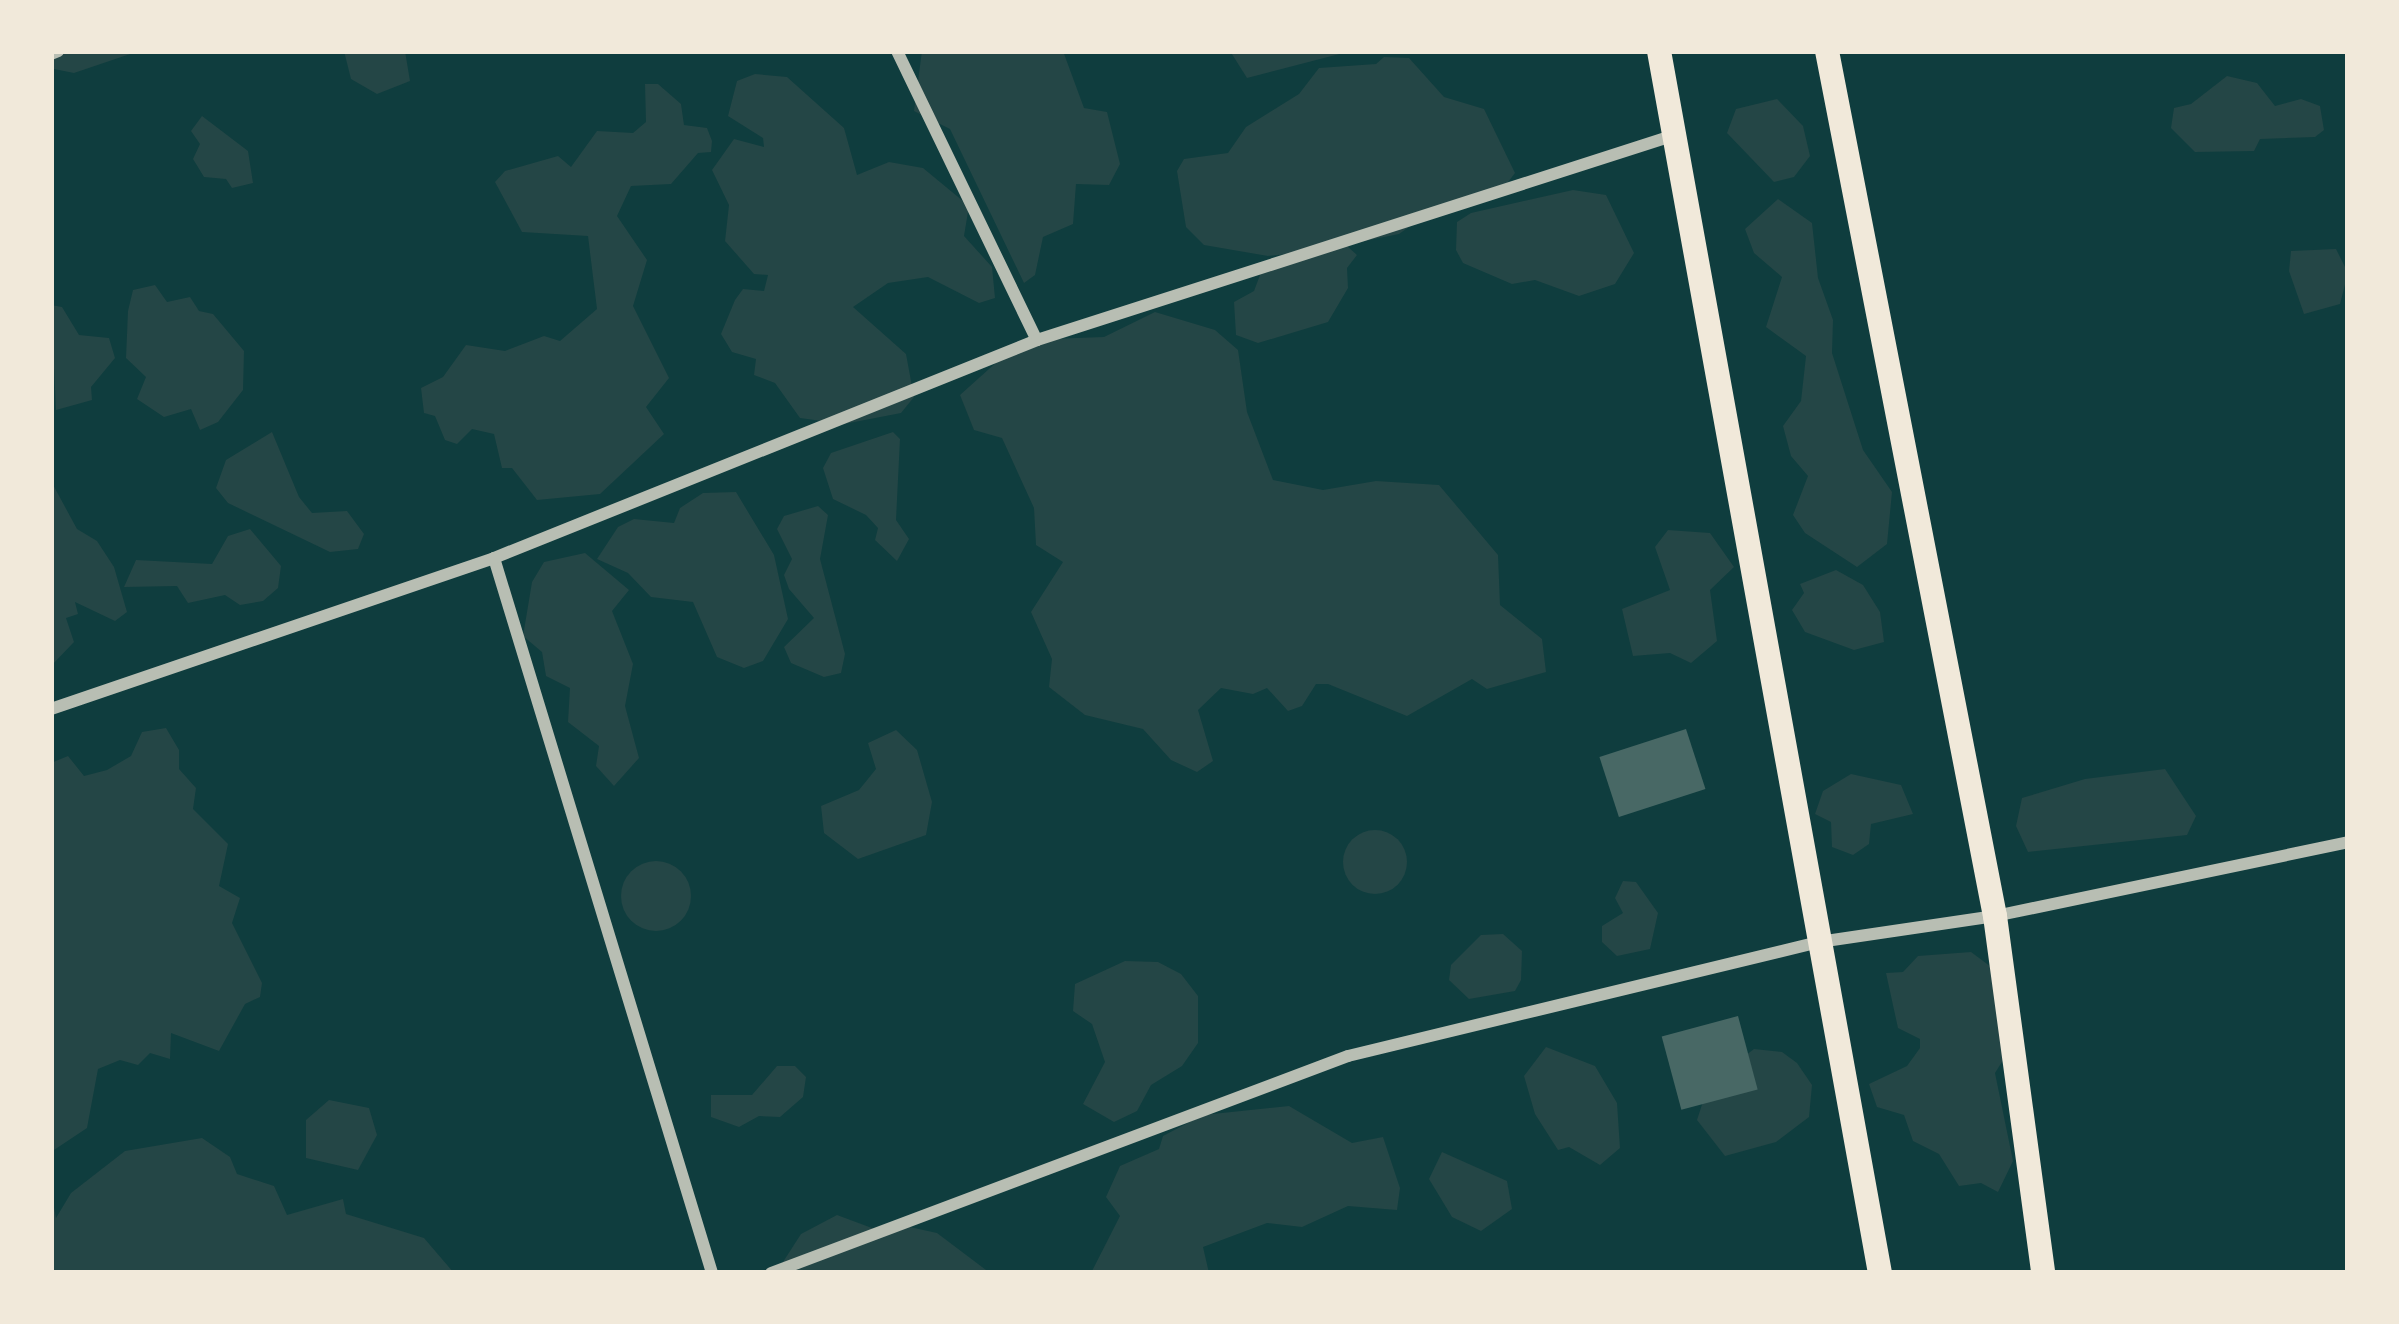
<!DOCTYPE html>
<html>
<head>
<meta charset="utf-8">
<style>
  body { margin:0 }
  #map { position:relative; width:2399px; height:1324px; overflow:hidden; background:#0f3d3e; font-family:"Fira Sans Condensed",sans-serif }
  div>[style] { position:absolute }
  .green>* { inset:0; background:#244646 }
  .round { border-radius:50% }
  .building>* { inset:0; background:#486865; transform-origin:0 0 }
  .minor>* { height:12px; margin:-6px; padding:0 6px; transform-origin:6px; border-radius:6px; background:#b8beb3 }
  .secondary>* { height:24px; margin:-12px; padding:0 12px; transform-origin:12px; border-radius:12px; background:#f1e9da }
  span { translate:-50% -50%; white-space:nowrap; text-align:center; line-height:1.15; -webkit-text-stroke:9px #f1e9da; paint-order:stroke }
  .frame { position:absolute; inset:0; border:54px solid #f1e9da; pointer-events:none }
</style>
</head>
<body>
<div id="map">
  <div class="green">
    <i style="clip-path:polygon(51px 51px,139px 51px,74px 73px,54px 69px)"></i>
    <i style="clip-path:polygon(344px 51px,405px 51px,410px 81px,377px 94px,351px 79px)"></i>
    <i style="clip-path:polygon(922px 51px,1063px 51px,1084px 108px,1107px 112px,1120px 164px,1109px 185px,1076px 184px,1073px 224px,1043px 237px,1035px 275px,1024px 283px,950px 129px,914px 111px)"></i>
    <i style="clip-path:polygon(1230px 51px,1351px 51px,1247px 78px)"></i>
    <i style="clip-path:polygon(1384px 57px,1409px 58px,1444px 97px,1484px 109px,1515px 173px,1502px 190px,1429px 213px,1399px 234px,1310px 252px,1268px 256px,1204px 245px,1186px 227px,1177px 171px,1184px 159px,1228px 153px,1246px 127px,1299px 94px,1319px 68px,1376px 64px)"></i>
    <i style="clip-path:polygon(755px 74px,787px 77px,844px 128px,857px 175px,889px 162px,923px 168px,969px 206px,964px 236px,992px 267px,995px 298px,979px 303px,928px 277px,888px 283px,853px 307px,906px 354px,914px 397px,901px 413px,844px 424px,800px 418px,775px 383px,754px 375px,756px 359px,732px 352px,721px 334px,735px 300px,743px 289px,764px 291px,768px 275px,754px 274px,725px 241px,729px 205px,712px 170px,734px 139px,764px 147px,763px 138px,728px 116px,737px 81px)"></i>
    <i style="clip-path:polygon(2227px 76px,2257px 83px,2275px 106px,2301px 99px,2320px 106px,2324px 130px,2315px 137px,2260px 139px,2254px 151px,2195px 152px,2171px 128px,2174px 108px,2191px 104px)"></i>
    <i style="clip-path:polygon(645px 84px,658px 84px,681px 104px,684px 125px,707px 128px,712px 141px,711px 152px,698px 153px,671px 184px,631px 186px,617px 216px,647px 260px,633px 306px,669px 378px,646px 407px,664px 434px,600px 494px,537px 500px,512px 468px,502px 468px,494px 434px,472px 429px,457px 444px,445px 440px,435px 416px,424px 413px,421px 388px,443px 377px,466px 345px,505px 351px,544px 336px,560px 341px,597px 309px,588px 236px,522px 232px,495px 182px,505px 171px,558px 156px,571px 167px,597px 131px,633px 133px,646px 122px)"></i>
    <i style="clip-path:polygon(1777px 99px,1803px 126px,1810px 156px,1794px 177px,1774px 182px,1727px 133px,1736px 109px)"></i>
    <i style="clip-path:polygon(202px 116px,248px 151px,253px 183px,232px 188px,226px 179px,204px 177px,193px 159px,200px 144px,191px 131px)"></i>
    <i style="clip-path:polygon(1573px 190px,1606px 195px,1634px 253px,1615px 284px,1579px 296px,1535px 280px,1512px 284px,1463px 263px,1456px 250px,1457px 222px,1471px 213px)"></i>
    <i style="clip-path:polygon(1778px 199px,1812px 223px,1818px 278px,1833px 320px,1832px 353px,1863px 450px,1892px 492px,1887px 544px,1857px 567px,1805px 533px,1793px 515px,1808px 476px,1791px 456px,1783px 426px,1801px 401px,1806px 356px,1766px 327px,1782px 277px,1754px 253px,1745px 229px)"></i>
    <i style="clip-path:polygon(1347px 246px,1357px 255px,1347px 268px,1348px 288px,1328px 322px,1258px 343px,1236px 335px,1234px 302px,1254px 291px,1263px 267px)"></i>
    <i style="clip-path:polygon(2336px 249px,2348px 273px,2340px 304px,2304px 314px,2289px 271px,2291px 251px)"></i>
    <i style="clip-path:polygon(155px 285px,167px 302px,190px 297px,199px 311px,213px 314px,244px 351px,243px 390px,218px 422px,200px 430px,191px 409px,164px 417px,137px 399px,146px 377px,126px 358px,128px 311px,133px 290px)"></i>
    <i style="clip-path:polygon(51px 305px,62px 307px,79px 335px,109px 338px,115px 358px,91px 387px,92px 400px,56px 410px)"></i>
    <i style="clip-path:polygon(1155px 312px,1215px 330px,1238px 350px,1247px 412px,1273px 480px,1323px 490px,1376px 481px,1439px 485px,1498px 555px,1500px 605px,1542px 639px,1546px 672px,1487px 689px,1472px 679px,1407px 716px,1328px 684px,1316px 684px,1302px 706px,1288px 711px,1267px 688px,1253px 694px,1221px 688px,1198px 710px,1213px 761px,1197px 772px,1171px 760px,1143px 729px,1085px 715px,1049px 687px,1052px 659px,1031px 612px,1063px 562px,1036px 545px,1034px 508px,1002px 438px,974px 430px,960px 395px,999px 360px,1049px 339px,1104px 337px)"></i>
    <i style="clip-path:polygon(272px 432px,299px 497px,312px 513px,347px 511px,364px 534px,358px 549px,330px 552px,228px 503px,216px 488px,226px 460px)"></i>
    <i style="clip-path:polygon(893px 432px,900px 439px,896px 520px,909px 539px,897px 561px,875px 540px,878px 528px,866px 515px,833px 499px,823px 468px,831px 453px)"></i>
    <i style="clip-path:polygon(51px 481px,77px 529px,97px 541px,114px 567px,127px 612px,115px 621px,75px 602px,78px 614px,66px 618px,74px 642px,51px 666px)"></i>
    <i style="clip-path:polygon(736px 492px,774px 555px,788px 619px,763px 661px,744px 668px,717px 657px,693px 602px,651px 597px,628px 573px,597px 559px,618px 527px,634px 519px,674px 523px,680px 508px,703px 493px)"></i>
    <i style="clip-path:polygon(818px 506px,828px 515px,820px 559px,845px 654px,841px 673px,824px 677px,791px 663px,784px 647px,814px 618px,789px 589px,784px 575px,792px 559px,777px 529px,784px 516px)"></i>
    <i style="clip-path:polygon(250px 529px,281px 566px,278px 588px,263px 601px,240px 605px,225px 595px,188px 603px,177px 586px,124px 587px,136px 560px,212px 564px,228px 536px)"></i>
    <i style="clip-path:polygon(1668px 530px,1710px 533px,1734px 567px,1710px 590px,1717px 641px,1691px 663px,1670px 653px,1633px 656px,1622px 609px,1670px 590px,1655px 547px)"></i>
    <i style="clip-path:polygon(585px 553px,629px 590px,612px 611px,633px 664px,625px 706px,639px 758px,614px 786px,596px 766px,599px 746px,568px 722px,570px 688px,546px 676px,542px 652px,523px 636px,532px 582px,544px 562px)"></i>
    <i style="clip-path:polygon(1836px 570px,1863px 585px,1880px 612px,1884px 642px,1854px 650px,1805px 632px,1792px 610px,1804px 593px,1800px 584px)"></i>
    <i style="clip-path:polygon(166px 728px,179px 750px,179px 769px,196px 788px,193px 809px,228px 844px,219px 886px,240px 898px,232px 923px,262px 983px,260px 997px,245px 1004px,219px 1051px,171px 1033px,170px 1059px,150px 1053px,138px 1065px,120px 1060px,98px 1069px,87px 1128px,51px 1152px,51px 763px,68px 756px,84px 776px,107px 770px,131px 756px,142px 732px)"></i>
    <i style="clip-path:polygon(896px 730px,917px 750px,932px 802px,926px 835px,858px 859px,824px 833px,821px 806px,859px 790px,876px 769px,868px 743px)"></i>
    <i style="clip-path:polygon(2165px 769px,2196px 816px,2187px 835px,2028px 852px,2016px 826px,2022px 798px,2085px 779px)"></i>
    <i style="clip-path:polygon(1851px 774px,1901px 785px,1913px 814px,1871px 824px,1869px 844px,1853px 855px,1832px 847px,1831px 822px,1815px 814px,1823px 791px)"></i>
    <i class="round" style="left:1343px;top:830px;width:64px;height:64px"></i>
    <i class="round" style="left:621px;top:861px;width:70px;height:70px"></i>
    <i style="clip-path:polygon(1623px 881px,1636px 882px,1658px 913px,1650px 949px,1617px 956px,1602px 942px,1602px 926px,1623px 913px,1615px 898px)"></i>
    <i style="clip-path:polygon(1503px 934px,1522px 951px,1521px 980px,1515px 991px,1469px 999px,1449px 980px,1451px 965px,1481px 935px)"></i>
    <i style="clip-path:polygon(1971px 952px,2006px 978px,2005px 1057px,1995px 1073px,2013px 1161px,1998px 1192px,1981px 1183px,1959px 1186px,1939px 1154px,1913px 1141px,1904px 1115px,1877px 1107px,1869px 1084px,1907px 1066px,1920px 1048px,1920px 1039px,1898px 1028px,1886px 973px,1903px 972px,1918px 956px)"></i>
    <i style="clip-path:polygon(1125px 961px,1158px 962px,1181px 974px,1198px 996px,1198px 1043px,1182px 1066px,1151px 1085px,1137px 1111px,1114px 1122px,1083px 1104px,1105px 1062px,1092px 1024px,1073px 1011px,1075px 984px)"></i>
    <i style="clip-path:polygon(1546px 1047px,1595px 1066px,1617px 1103px,1620px 1148px,1600px 1165px,1569px 1147px,1558px 1150px,1535px 1114px,1524px 1076px)"></i>
    <i style="clip-path:polygon(1754px 1049px,1782px 1052px,1797px 1063px,1812px 1085px,1809px 1117px,1776px 1142px,1725px 1156px,1697px 1120px,1709px 1083px)"></i>
    <i style="clip-path:polygon(777px 1066px,795px 1066px,806px 1077px,803px 1097px,780px 1117px,759px 1116px,739px 1127px,711px 1117px,711px 1095px,752px 1095px)"></i>
    <i style="clip-path:polygon(329px 1100px,369px 1108px,377px 1135px,358px 1170px,306px 1158px,306px 1120px)"></i>
    <i style="clip-path:polygon(1289px 1106px,1352px 1143px,1383px 1137px,1400px 1188px,1397px 1210px,1348px 1206px,1302px 1227px,1267px 1223px,1203px 1247px,1209px 1273px,1091px 1273px,1120px 1216px,1106px 1197px,1120px 1166px,1159px 1149px,1163px 1136px,1203px 1115px)"></i>
    <i style="clip-path:polygon(202px 1138px,230px 1157px,237px 1174px,274px 1186px,287px 1215px,343px 1199px,346px 1214px,424px 1238px,454px 1273px,51px 1272px,51px 1191px,56px 1218px,71px 1193px,125px 1151px)"></i>
    <i style="clip-path:polygon(1442px 1152px,1507px 1181px,1512px 1209px,1481px 1231px,1452px 1217px,1429px 1179px)"></i>
    <i style="clip-path:polygon(837px 1215px,880px 1231px,896px 1224px,937px 1233px,990px 1273px,787px 1273px,783px 1262px,801px 1234px)"></i>
  </div>
  <div class="building">
    <i style="left:1686px;top:729px;width:63px;height:91px;rotate:72deg"></i>
    <i style="left:1738px;top:1016px;width:76px;height:79px;rotate:75deg"></i>
  </div>
  <div class="minor">
    <i style="left:897px;top:51px;width:321px;rotate:64.2deg"></i>
    <i style="left:51px;top:54px;width:8px;rotate:-23deg"></i>
    <i style="left:494px;top:558px;width:747px;rotate:73.04deg"></i>
    <i style="left:51px;top:709px;width:468px;rotate:-18.8deg"></i>
    <i style="left:494px;top:558px;width:585px;rotate:-21.87deg"></i>
    <i style="left:1037px;top:340px;width:670px;rotate:-17.81deg"></i>
    <i style="left:771px;top:1273px;width:616px;rotate:-20.61deg"></i>
    <i style="left:1348px;top:1056px;width:485px;rotate:-13.6deg"></i>
    <i style="left:1819px;top:942px;width:178px;rotate:-8.4deg"></i>
    <i style="left:1995px;top:916px;width:361px;rotate:-11.8deg"></i>
  </div>
  <div class="secondary">
    <i style="left:1659px;top:51px;width:1242px;rotate:79.75deg"></i>
    <i style="left:1827px;top:51px;width:881px;rotate:79.01deg"></i>
    <i style="left:1995px;top:916px;width:360px;rotate:82.3deg"></i>
  </div>
  <div class="frame"></div>
</div>
</body>
</html>
